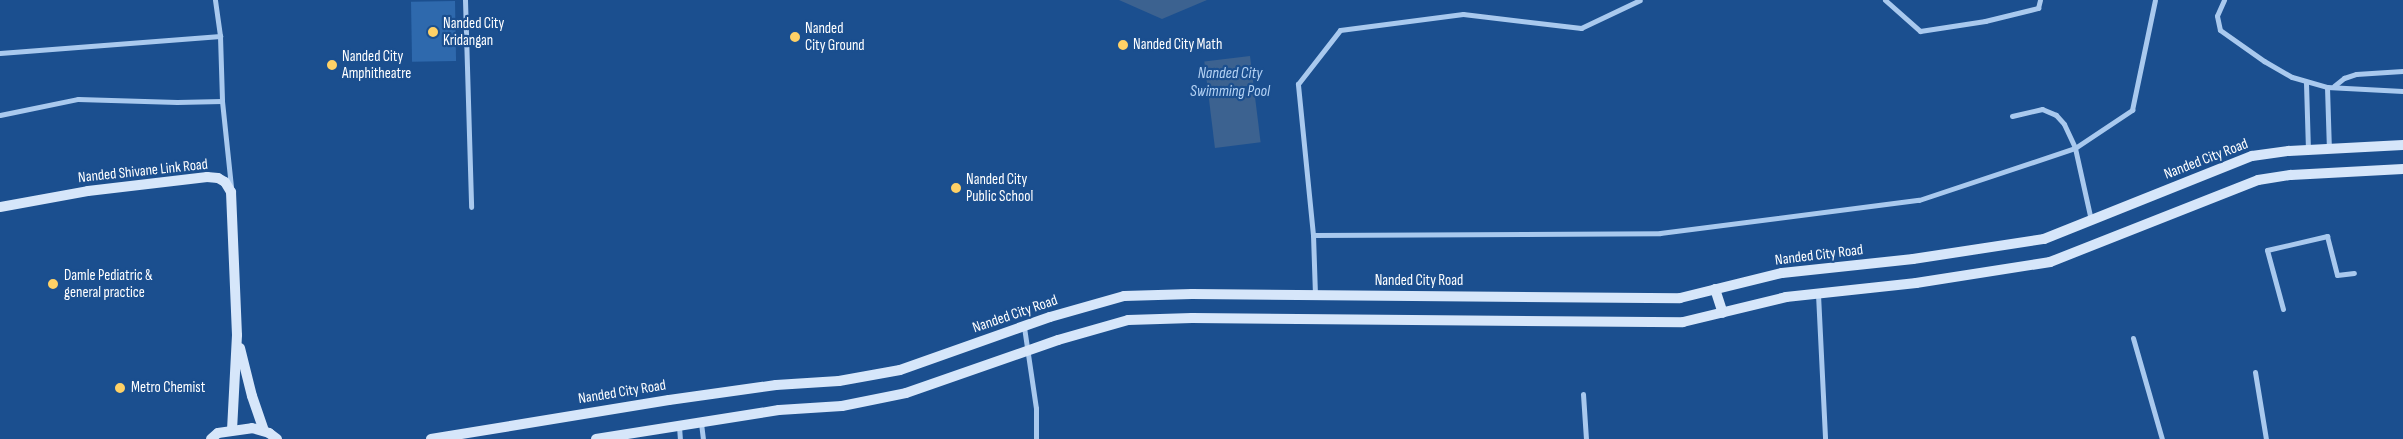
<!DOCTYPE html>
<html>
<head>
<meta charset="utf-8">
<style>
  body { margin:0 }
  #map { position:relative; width:2403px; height:439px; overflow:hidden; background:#1b4f8f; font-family:"Sofia Sans Condensed",sans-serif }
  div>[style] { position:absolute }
  .green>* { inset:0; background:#2e69ad; transform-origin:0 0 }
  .water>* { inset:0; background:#3c6290; transform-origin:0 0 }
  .street>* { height:5px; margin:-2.5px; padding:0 2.5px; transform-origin:2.5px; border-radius:2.5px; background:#a9c9ee }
  .secondary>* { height:10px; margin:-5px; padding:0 5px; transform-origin:5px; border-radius:5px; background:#d6e6fa }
  .dots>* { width:14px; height:14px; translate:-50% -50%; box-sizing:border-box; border:2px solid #1b4f8f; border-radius:50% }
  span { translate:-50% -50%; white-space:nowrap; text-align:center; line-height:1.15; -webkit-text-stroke:4.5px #1b4f8f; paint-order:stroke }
  .poi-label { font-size:15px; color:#fff }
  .left { translate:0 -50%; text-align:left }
  .street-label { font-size:15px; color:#fff }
  .water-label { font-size:16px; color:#b5d3f5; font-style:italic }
</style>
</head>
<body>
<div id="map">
  <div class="green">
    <i style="left:455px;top:1px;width:60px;height:44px;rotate:89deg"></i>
  </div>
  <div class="water">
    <i style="clip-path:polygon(1119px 0,1207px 0,1162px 19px)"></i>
    <i style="left:1250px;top:56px;width:87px;height:46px;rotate:83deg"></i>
  </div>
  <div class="street">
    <i style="left:215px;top:0;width:36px;rotate:82deg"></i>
    <i style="left:220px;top:36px;width:65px;rotate:88.2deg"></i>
    <i style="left:222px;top:101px;width:85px;rotate:84deg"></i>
    <i style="left:465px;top:0;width:207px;rotate:88.3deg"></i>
    <i style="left:1885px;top:0;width:47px;rotate:41.5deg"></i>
    <i style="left:1920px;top:31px;width:66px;rotate:-8.7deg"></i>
    <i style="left:1985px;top:21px;width:55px;rotate:-13.8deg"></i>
    <i style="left:2038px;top:8px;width:8px;rotate:-76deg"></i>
    <i style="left:2224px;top:0;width:17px;rotate:114deg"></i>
    <i style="left:2217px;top:16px;width:14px;rotate:78deg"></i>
    <i style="left:2220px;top:30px;width:54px;rotate:35.2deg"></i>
    <i style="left:2264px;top:61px;width:32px;rotate:30deg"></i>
    <i style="left:2292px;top:77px;width:36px;rotate:16deg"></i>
    <i style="left:2327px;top:87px;width:76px;rotate:3deg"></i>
    <i style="left:0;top:53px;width:221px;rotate:-4.4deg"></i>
    <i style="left:2306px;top:83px;width:66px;rotate:88.3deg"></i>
    <i style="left:2334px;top:86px;width:13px;rotate:-39deg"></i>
    <i style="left:2344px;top:78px;width:13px;rotate:-18deg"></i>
    <i style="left:2356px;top:74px;width:47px;rotate:-3.7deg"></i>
    <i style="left:2327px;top:87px;width:62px;rotate:88.2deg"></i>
    <i style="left:0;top:115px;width:80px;rotate:-11.6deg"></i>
    <i style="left:78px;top:99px;width:99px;rotate:1.7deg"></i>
    <i style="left:177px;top:102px;width:45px;rotate:-1.3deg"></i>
    <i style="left:2012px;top:116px;width:31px;rotate:-13deg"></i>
    <i style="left:2042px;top:109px;width:15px;rotate:23deg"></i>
    <i style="left:2056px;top:115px;width:12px;rotate:48deg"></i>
    <i style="left:2064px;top:124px;width:26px;rotate:65deg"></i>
    <i style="left:2075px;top:148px;width:74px;rotate:77.5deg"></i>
    <i style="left:1313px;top:235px;width:347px;rotate:-0.3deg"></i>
    <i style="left:1660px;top:233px;width:261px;rotate:-7.3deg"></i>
    <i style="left:1919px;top:200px;width:164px;rotate:-18.4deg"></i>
    <i style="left:2075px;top:148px;width:69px;rotate:-33.7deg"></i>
    <i style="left:2132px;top:110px;width:112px;rotate:-78.2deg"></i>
    <i style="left:1818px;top:294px;width:145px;rotate:87.2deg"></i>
    <i style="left:1315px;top:295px;width:60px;rotate:-91.9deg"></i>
    <i style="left:1313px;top:235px;width:152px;rotate:-95.7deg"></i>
    <i style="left:1298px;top:84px;width:68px;rotate:-52.1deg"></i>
    <i style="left:1340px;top:30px;width:124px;rotate:-7.4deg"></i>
    <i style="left:1463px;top:14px;width:119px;rotate:6.8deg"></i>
    <i style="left:1581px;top:28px;width:65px;rotate:-25.4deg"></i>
    <i style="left:2283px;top:309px;width:61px;rotate:-105.2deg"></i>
    <i style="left:2267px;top:250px;width:62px;rotate:-13.1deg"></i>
    <i style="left:2327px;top:236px;width:40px;rotate:75.6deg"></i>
    <i style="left:2337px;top:275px;width:17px;rotate:-7deg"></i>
    <i style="left:1024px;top:327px;width:82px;rotate:81.6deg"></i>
    <i style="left:1036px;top:408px;width:31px;rotate:90deg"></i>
    <i style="left:2133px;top:338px;width:105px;rotate:74deg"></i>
    <i style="left:2255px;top:372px;width:68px;rotate:80.7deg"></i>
    <i style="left:1583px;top:394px;width:45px;rotate:86.2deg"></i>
    <i style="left:701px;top:423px;width:16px;rotate:83deg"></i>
    <i style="left:679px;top:426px;width:13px;rotate:86deg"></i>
  </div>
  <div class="secondary">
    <i style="left:0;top:207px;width:89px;rotate:-10.3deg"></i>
    <i style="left:88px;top:191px;width:120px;rotate:-6.7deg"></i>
    <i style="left:207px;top:177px;width:11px;rotate:5deg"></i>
    <i style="left:218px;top:178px;width:8px;rotate:30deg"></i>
    <i style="left:225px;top:182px;width:12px;rotate:59deg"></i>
    <i style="left:231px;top:192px;width:143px;rotate:87.6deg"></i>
    <i style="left:237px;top:335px;width:95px;rotate:93deg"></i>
    <i style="left:1715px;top:289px;width:25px;rotate:72deg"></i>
    <i style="left:240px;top:348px;width:49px;rotate:76deg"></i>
    <i style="left:252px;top:396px;width:37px;rotate:71deg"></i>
    <i style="left:211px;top:439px;width:9px;rotate:-41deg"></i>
    <i style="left:218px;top:433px;width:34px;rotate:-8deg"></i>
    <i style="left:252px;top:428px;width:18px;rotate:16deg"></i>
    <i style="left:269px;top:433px;width:10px;rotate:37deg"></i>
    <i style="left:431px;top:439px;width:241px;rotate:-9.3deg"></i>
    <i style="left:669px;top:400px;width:108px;rotate:-8deg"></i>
    <i style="left:776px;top:385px;width:63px;rotate:-3.6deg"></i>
    <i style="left:839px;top:381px;width:62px;rotate:-10.2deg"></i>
    <i style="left:900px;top:370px;width:159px;rotate:-19.5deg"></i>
    <i style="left:1050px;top:317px;width:77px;rotate:-15.8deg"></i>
    <i style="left:1124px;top:296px;width:68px;rotate:-1.7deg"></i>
    <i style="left:1192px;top:294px;width:488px;rotate:0.5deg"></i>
    <i style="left:1680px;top:298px;width:105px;rotate:-13.8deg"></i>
    <i style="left:1782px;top:273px;width:132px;rotate:-6.1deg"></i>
    <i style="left:1913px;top:259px;width:133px;rotate:-8.7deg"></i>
    <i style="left:2044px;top:239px;width:224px;rotate:-21.8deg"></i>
    <i style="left:2252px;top:156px;width:37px;rotate:-8deg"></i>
    <i style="left:2289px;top:151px;width:114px;rotate:-3deg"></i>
    <i style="left:596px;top:439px;width:185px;rotate:-9deg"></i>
    <i style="left:779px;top:410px;width:63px;rotate:-3.6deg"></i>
    <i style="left:842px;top:406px;width:65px;rotate:-11.5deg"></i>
    <i style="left:906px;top:393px;width:161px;rotate:-19.2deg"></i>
    <i style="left:1058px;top:340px;width:73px;rotate:-15.9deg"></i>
    <i style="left:1128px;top:320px;width:64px;rotate:-1.8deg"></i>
    <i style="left:1192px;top:318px;width:491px;rotate:0.5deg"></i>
    <i style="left:1683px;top:322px;width:106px;rotate:-13.6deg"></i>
    <i style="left:1786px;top:297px;width:131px;rotate:-6.1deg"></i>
    <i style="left:1916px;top:283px;width:136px;rotate:-8.9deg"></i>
    <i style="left:2050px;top:262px;width:224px;rotate:-21.5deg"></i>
    <i style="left:2258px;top:180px;width:33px;rotate:-9deg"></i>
    <i style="left:2291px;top:175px;width:112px;rotate:-3.1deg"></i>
  </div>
  <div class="dots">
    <i style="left:433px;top:32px;background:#ffd166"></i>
    <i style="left:795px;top:37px;background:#ffd166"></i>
    <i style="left:1123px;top:45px;background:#ffd166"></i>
    <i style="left:332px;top:65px;background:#ffd166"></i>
    <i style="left:956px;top:188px;background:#ffd166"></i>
    <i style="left:53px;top:284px;background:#ffd166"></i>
    <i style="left:120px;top:388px;background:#ffd166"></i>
  </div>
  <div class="poi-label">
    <span class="left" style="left:443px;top:32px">Nanded City<br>Kridangan</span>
    <span class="left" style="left:805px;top:37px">Nanded<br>City Ground</span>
    <span class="left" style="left:1133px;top:45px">Nanded City Math</span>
    <span class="left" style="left:342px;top:65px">Nanded City<br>Amphitheatre</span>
    <span class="left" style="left:966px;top:188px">Nanded City<br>Public School</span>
    <span class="left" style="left:64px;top:284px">Damle Pediatric &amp;<br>general practice</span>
    <span class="left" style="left:131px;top:388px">Metro Chemist</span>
  </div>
  <div class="street-label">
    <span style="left:2206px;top:159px;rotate:-21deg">Nanded City Road</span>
    <span style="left:143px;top:171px;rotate:-6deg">Nanded Shivane Link Road</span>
    <span style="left:1819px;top:255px;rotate:-7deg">Nanded City Road</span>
    <span style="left:1419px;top:281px">Nanded City Road</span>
    <span style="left:1015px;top:314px;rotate:-19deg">Nanded City Road</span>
    <span style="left:622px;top:392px;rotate:-9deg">Nanded City Road</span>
  </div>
  <div class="water-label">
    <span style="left:1230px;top:83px">Nanded City<br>Swimming Pool</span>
  </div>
</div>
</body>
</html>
